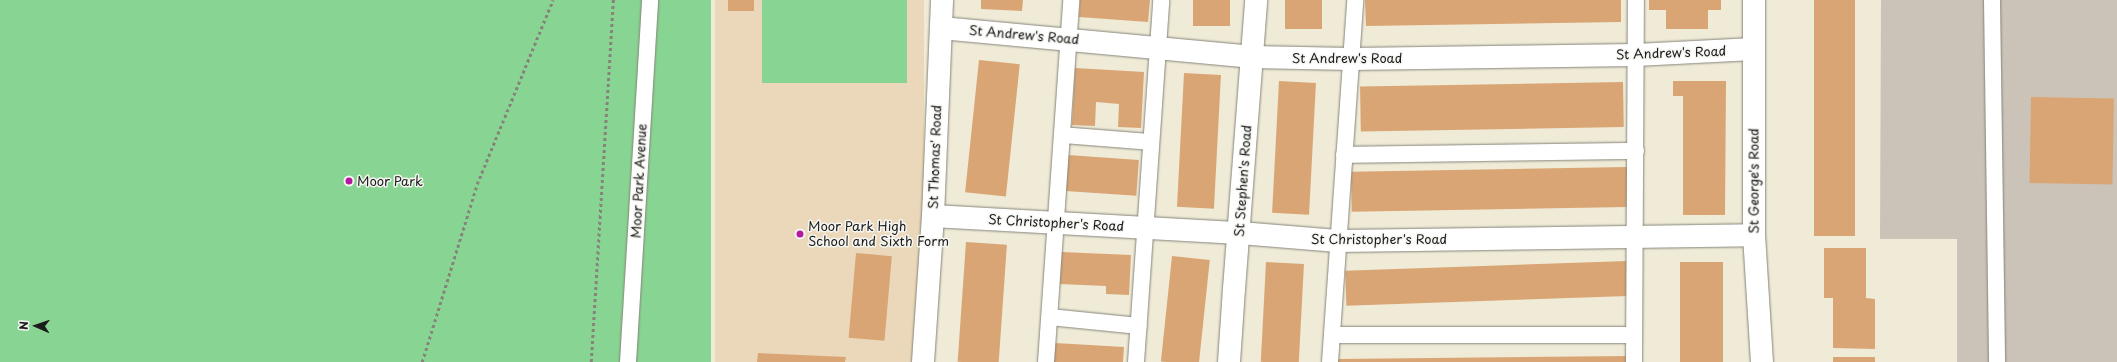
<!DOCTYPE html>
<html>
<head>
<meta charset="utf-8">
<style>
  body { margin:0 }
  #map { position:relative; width:2117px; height:362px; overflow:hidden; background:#efebd7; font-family:"Playpen Sans",sans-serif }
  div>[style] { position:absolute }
  .built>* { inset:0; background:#ebd8ba; transform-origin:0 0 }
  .industrial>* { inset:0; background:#cbc3b8 }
  .green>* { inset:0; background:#88d593; transform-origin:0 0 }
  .building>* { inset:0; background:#daa574; transform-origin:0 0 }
  .path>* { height:2.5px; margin-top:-1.25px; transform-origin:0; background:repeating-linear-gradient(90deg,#86847a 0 3px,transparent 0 6px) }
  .roads { filter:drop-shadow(0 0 1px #86847a) drop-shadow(0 0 1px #86847a) }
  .service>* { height:16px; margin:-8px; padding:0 8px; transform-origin:8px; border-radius:8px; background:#fff }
  .pedestrian>* { height:22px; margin:-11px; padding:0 11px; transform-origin:11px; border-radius:11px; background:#fff }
  .minor>* { height:22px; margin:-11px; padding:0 11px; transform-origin:11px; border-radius:11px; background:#fff }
  .tertiary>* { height:22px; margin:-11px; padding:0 11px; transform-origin:11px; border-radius:11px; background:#fff }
  .dots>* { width:11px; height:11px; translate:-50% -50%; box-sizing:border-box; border:2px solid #f6f6f2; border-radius:50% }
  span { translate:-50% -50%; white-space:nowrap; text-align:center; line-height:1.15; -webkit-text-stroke:3px #f6f6f2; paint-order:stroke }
  .street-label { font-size:13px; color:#1c1c1c }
  .poi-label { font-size:13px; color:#1c1c1c }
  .left { translate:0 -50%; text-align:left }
  .north { position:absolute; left:16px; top:306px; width:40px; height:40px; -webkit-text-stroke:3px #f6f6f2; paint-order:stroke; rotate:272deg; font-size:11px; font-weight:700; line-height:16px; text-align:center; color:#1c1c1c }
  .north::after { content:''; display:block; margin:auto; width:14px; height:18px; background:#1c1c1c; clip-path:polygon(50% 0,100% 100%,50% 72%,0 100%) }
</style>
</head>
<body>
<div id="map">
  <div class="built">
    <i style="left:715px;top:0;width:209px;height:363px"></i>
  </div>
  <div class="industrial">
    <i style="clip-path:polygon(1881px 0,2117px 0,2117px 362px,1957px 362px,1957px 239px,1880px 239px)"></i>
  </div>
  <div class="green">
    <i style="left:0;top:0;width:711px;height:362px"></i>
    <i style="left:762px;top:0;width:145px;height:83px"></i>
  </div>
  <div class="building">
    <i style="left:728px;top:0;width:26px;height:11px"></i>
    <i style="clip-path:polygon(981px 0,1023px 0,1022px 11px,981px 9px)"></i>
    <i style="clip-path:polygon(1080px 0,1150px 0,1148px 22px,1079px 17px)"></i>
    <i style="left:1193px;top:0;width:37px;height:26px"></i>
    <i style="left:1285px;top:0;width:37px;height:29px"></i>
    <i style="clip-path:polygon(1365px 0,1621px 0,1621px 22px,1366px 26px)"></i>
    <i style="clip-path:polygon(1649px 0,1721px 0,1721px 10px,1708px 10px,1708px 29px,1666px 29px,1666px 10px,1649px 10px)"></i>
    <i style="left:1814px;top:0;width:41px;height:236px"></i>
    <i style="left:979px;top:60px;width:41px;height:133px;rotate:6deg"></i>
    <i style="clip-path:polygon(1075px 68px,1144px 72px,1141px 128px,1118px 127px,1119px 104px,1096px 102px,1095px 126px,1072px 125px)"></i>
    <i style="left:1184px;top:73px;width:37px;height:134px;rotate:3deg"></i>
    <i style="left:1279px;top:81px;width:37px;height:132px;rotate:3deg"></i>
    <i style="clip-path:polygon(1673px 81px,1726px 81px,1725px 215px,1683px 215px,1683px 96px,1673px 96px)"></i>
    <i style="left:1623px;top:82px;width:45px;height:263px;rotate:89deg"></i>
    <i style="left:2031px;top:97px;width:83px;height:86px;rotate:1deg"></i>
    <i style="left:1068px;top:155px;width:71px;height:36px;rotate:4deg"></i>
    <i style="left:1627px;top:167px;width:40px;height:276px;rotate:89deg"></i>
    <i style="left:966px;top:242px;width:41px;height:120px;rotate:4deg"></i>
    <i style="clip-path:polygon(1824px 248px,1866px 248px,1866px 298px,1875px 299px,1875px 349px,1833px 348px,1833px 298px,1824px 298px)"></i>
    <i style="clip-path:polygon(1061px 252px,1131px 255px,1129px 295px,1106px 294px,1106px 286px,1060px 284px)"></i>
    <i style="left:856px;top:253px;width:36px;height:85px;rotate:5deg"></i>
    <i style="left:1172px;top:256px;width:38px;height:106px;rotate:6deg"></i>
    <i style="left:1627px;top:261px;width:35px;height:282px;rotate:88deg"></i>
    <i style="left:1266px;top:262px;width:38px;height:100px;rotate:3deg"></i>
    <i style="left:1680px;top:262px;width:43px;height:100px"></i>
    <i style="clip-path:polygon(1055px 343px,1124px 347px,1123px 362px,1053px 362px)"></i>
    <i style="clip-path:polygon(758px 353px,846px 357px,845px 362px,757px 362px)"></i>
    <i style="clip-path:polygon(1628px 356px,1628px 362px,1338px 362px,1338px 359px)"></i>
    <i style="left:1833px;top:357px;width:42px;height:5px"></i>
  </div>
  <div class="path">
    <i style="left:422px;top:362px;width:186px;rotate:-72.8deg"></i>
    <i style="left:477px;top:184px;width:199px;rotate:-67.6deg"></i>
    <i style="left:591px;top:362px;width:363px;rotate:-86.5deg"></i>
  </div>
  <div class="roads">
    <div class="service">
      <i style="left:1992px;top:0;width:362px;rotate:89.2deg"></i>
      <i style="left:1062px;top:135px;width:89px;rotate:4.5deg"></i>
      <i style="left:1344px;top:155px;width:292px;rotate:-0.8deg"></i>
      <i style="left:1050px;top:317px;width:89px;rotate:5.8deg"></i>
      <i style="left:1332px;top:335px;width:302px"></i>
      <i style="left:628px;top:362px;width:363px;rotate:-86.5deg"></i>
      <i style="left:1046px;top:362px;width:363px;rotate:-86deg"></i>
      <i style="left:1136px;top:362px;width:363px;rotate:-86deg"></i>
      <i style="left:1330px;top:362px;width:363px;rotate:-86deg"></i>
      <i style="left:1634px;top:362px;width:362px;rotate:-89.7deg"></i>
    </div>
    <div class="pedestrian">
      <i style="left:1229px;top:362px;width:73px;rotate:-86.1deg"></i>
    </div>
    <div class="minor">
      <i style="left:941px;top:28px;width:311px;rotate:5.3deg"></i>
      <i style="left:1251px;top:57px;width:100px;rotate:1.1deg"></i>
      <i style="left:1351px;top:59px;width:285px;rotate:-0.8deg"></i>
      <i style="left:1636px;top:55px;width:118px;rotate:-2.9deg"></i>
      <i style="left:933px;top:216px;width:307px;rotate:3.2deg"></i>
      <i style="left:1240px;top:233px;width:98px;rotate:4.7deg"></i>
      <i style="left:1338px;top:241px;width:416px;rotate:-0.8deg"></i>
      <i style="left:1234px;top:289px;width:290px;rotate:-85.6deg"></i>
      <i style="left:923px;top:362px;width:146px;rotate:-86.1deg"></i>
      <i style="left:933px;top:216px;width:216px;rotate:-87.6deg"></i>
    </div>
    <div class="tertiary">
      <i style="left:1754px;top:0;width:235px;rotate:90deg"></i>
      <i style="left:1754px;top:235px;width:127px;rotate:86.4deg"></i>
    </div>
  </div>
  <div class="dots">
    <i style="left:349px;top:181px;background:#b5179e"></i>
    <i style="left:800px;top:234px;background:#b5179e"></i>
  </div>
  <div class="street-label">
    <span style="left:1024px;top:35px;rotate:5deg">St Andrew's Road</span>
    <span style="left:1671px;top:53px;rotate:-2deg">St Andrew's Road</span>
    <span style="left:1347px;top:58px">St Andrew's Road</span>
    <span style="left:935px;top:157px;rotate:-88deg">St Thomas' Road</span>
    <span style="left:639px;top:181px;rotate:-87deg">Moor Park Avenue</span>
    <span style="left:1243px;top:181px;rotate:-86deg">St Stephen's Road</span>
    <span style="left:1754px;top:181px;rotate:-90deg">St George's Road</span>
    <span style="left:1056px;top:223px;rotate:3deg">St Christopher's Road</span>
    <span style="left:1379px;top:239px">St Christopher's Road</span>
  </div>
  <div class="poi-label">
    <span class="left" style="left:357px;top:181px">Moor Park</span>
    <span class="left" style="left:808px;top:234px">Moor Park High<br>School and Sixth Form</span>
  </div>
  <div class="north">N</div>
</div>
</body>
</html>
